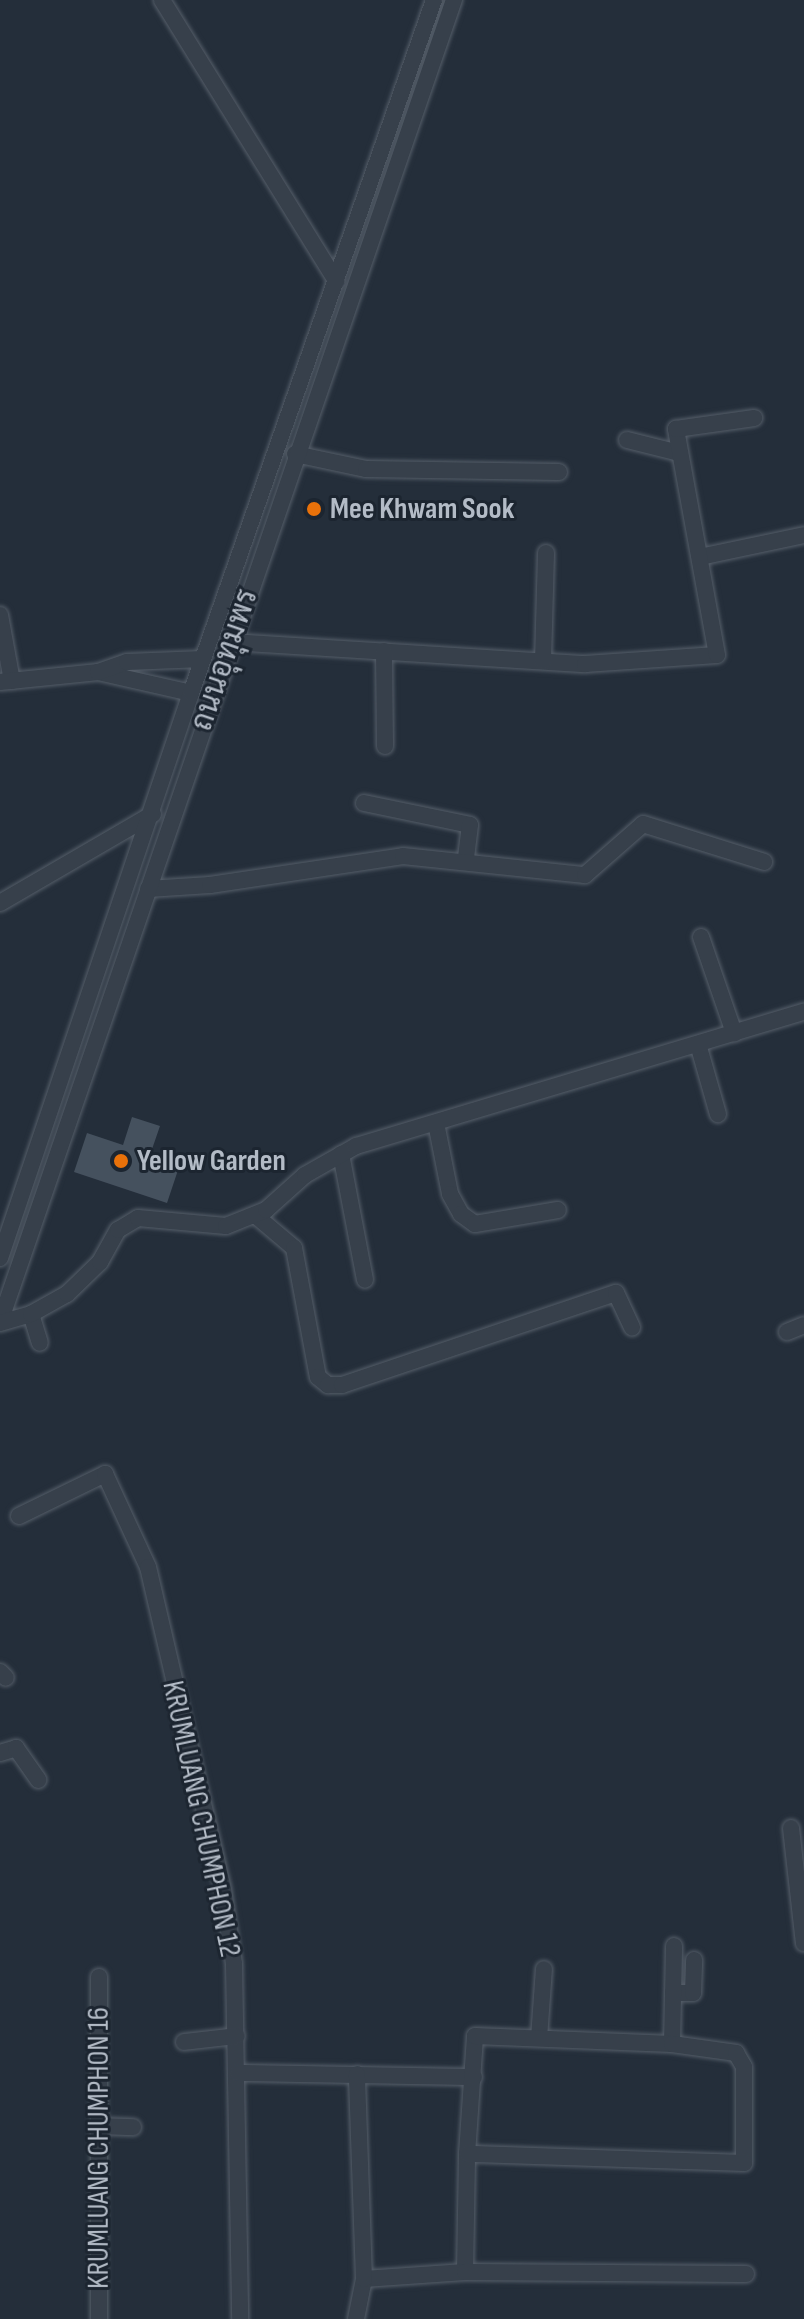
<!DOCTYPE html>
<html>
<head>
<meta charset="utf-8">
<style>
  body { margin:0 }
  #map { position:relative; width:804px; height:2319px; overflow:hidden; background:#242e3a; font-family:"Sofia Sans Condensed",Sarabun,sans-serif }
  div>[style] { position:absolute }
  .building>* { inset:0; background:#45515e }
  .roads { filter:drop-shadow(0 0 2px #555e69) drop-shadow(0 0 2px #555e69) }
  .minor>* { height:16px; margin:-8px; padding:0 8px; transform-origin:8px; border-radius:8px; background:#37404b }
  .dots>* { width:22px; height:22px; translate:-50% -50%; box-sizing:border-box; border:4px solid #1c2530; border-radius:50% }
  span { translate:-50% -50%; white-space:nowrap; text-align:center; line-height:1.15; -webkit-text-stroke:6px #1c2530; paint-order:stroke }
  .poi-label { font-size:30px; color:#b3bbc6; font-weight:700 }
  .left { translate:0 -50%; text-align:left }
  .street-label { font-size:30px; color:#b3bbc6 }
</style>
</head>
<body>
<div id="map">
  <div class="building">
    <i style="clip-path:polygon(132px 1117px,160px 1126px,150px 1155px,179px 1167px,167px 1203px,74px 1172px,87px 1133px,123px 1145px)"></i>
  </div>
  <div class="roads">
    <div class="minor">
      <i style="left:162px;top:0;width:331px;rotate:58.2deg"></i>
      <i style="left:627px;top:440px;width:54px;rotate:14deg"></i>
      <i style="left:295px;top:454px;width:73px;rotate:11.9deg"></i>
      <i style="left:366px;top:469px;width:193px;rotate:0.9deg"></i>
      <i style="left:700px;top:557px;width:106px;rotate:-11.9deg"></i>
      <i style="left:0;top:615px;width:67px;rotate:79.7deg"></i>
      <i style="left:231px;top:642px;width:355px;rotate:3.6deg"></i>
      <i style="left:585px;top:664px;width:132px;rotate:-3.9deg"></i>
      <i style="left:717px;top:655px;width:230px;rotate:-100.3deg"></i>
      <i style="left:676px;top:429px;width:79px;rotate:-8deg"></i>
      <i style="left:384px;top:651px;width:95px;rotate:89.4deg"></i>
      <i style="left:543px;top:661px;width:108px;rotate:-88.4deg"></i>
      <i style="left:98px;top:672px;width:95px;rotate:12.7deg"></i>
      <i style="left:0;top:682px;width:99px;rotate:-5.8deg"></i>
      <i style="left:98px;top:672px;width:31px;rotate:-19deg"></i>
      <i style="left:127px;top:662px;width:76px;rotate:-2.3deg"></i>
      <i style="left:364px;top:803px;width:108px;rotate:11.7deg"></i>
      <i style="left:470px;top:825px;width:34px;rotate:97deg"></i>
      <i style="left:148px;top:889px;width:62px;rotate:-3.7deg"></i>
      <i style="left:210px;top:885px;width:195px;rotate:-8.5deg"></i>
      <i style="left:403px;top:856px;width:183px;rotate:6deg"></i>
      <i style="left:585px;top:875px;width:77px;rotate:-41.3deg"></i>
      <i style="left:643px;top:824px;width:127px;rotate:17.4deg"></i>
      <i style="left:0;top:903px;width:177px;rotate:-30.2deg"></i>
      <i style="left:701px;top:937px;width:102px;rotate:71deg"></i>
      <i style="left:698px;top:1044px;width:73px;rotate:74.1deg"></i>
      <i style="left:436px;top:1123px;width:72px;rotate:78.8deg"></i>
      <i style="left:450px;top:1194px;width:23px;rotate:61deg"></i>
      <i style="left:461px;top:1214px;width:17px;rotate:36deg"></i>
      <i style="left:475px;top:1224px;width:84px;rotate:-9.6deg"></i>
      <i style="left:341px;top:1154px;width:128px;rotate:79.2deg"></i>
      <i style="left:255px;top:1215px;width:51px;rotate:40.2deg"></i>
      <i style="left:294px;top:1248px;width:131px;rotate:79.5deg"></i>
      <i style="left:318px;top:1377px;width:13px;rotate:39deg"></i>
      <i style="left:328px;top:1385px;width:14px"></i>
      <i style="left:342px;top:1385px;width:289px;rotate:-18.6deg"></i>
      <i style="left:616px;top:1293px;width:38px;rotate:65deg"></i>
      <i style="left:0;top:1258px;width:596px;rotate:-71.32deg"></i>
      <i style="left:191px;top:693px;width:734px;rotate:-70.68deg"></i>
      <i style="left:31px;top:1314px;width:30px;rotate:73deg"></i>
      <i style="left:0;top:1322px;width:1398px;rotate:-71.05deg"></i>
      <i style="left:0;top:1323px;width:32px;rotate:-16deg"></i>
      <i style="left:31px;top:1314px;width:41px;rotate:-29.1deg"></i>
      <i style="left:67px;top:1294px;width:46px;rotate:-44.1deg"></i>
      <i style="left:100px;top:1262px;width:37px;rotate:-61deg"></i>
      <i style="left:118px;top:1230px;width:23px;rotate:-31deg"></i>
      <i style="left:138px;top:1218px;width:88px;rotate:5.2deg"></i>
      <i style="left:226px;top:1226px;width:43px;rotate:-21.8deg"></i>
      <i style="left:266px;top:1210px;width:52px;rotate:-41.9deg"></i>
      <i style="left:305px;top:1175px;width:59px;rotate:-29.6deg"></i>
      <i style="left:356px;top:1146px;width:468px;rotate:-16.7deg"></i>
      <i style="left:787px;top:1332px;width:18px;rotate:-22deg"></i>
      <i style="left:19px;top:1516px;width:96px;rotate:-26deg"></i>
      <i style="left:105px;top:1474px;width:102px;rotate:65.2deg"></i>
      <i style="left:148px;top:1567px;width:332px;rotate:76.9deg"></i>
      <i style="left:223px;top:1890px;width:75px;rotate:81.5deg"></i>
      <i style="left:234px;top:1964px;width:355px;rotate:89deg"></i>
      <i style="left:0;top:1672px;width:8px;rotate:45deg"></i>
      <i style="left:0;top:1753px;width:17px;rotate:-17deg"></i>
      <i style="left:16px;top:1748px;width:39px;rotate:55deg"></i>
      <i style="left:791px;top:1828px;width:116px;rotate:83.6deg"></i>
      <i style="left:99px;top:1977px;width:342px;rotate:90deg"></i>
      <i style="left:673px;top:1993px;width:20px"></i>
      <i style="left:693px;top:1993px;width:33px;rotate:-88deg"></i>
      <i style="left:539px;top:2038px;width:69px;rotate:-85.9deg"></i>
      <i style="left:184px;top:2042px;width:53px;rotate:-6.5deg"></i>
      <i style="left:672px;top:2044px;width:98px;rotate:-88.8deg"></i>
      <i style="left:238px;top:2073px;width:236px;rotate:1deg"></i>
      <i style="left:99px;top:2126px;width:34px;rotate:2deg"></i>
      <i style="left:465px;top:2272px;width:118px;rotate:-89deg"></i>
      <i style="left:467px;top:2154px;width:118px;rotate:-86.1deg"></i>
      <i style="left:475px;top:2036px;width:197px;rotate:2.3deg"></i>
      <i style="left:672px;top:2044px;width:65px;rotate:8deg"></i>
      <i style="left:736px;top:2053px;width:16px;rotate:60deg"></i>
      <i style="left:744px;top:2067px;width:96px;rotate:90deg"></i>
      <i style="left:744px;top:2163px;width:277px;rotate:-178.1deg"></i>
      <i style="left:364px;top:2279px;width:101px;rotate:-4deg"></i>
      <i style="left:465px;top:2272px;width:281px;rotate:0.4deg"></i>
      <i style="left:356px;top:2319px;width:41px;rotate:-78.7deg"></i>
      <i style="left:364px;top:2279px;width:205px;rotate:-92deg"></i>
    </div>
  </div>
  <div class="dots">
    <i style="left:314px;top:509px;background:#e8710a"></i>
    <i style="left:121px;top:1161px;background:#e8710a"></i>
  </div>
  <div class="poi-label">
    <span class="left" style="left:330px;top:509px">Mee Khwam Sook</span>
    <span class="left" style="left:137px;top:1161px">Yellow Garden</span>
  </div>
  <div class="street-label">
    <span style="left:225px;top:660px;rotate:-71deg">ถนนอุทุมพร</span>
    <span style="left:201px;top:1819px;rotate:78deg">KRUMLUANG CHUMPHON 12</span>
    <span style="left:99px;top:2148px;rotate:-90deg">KRUMLUANG CHUMPHON 16</span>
  </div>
</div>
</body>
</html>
